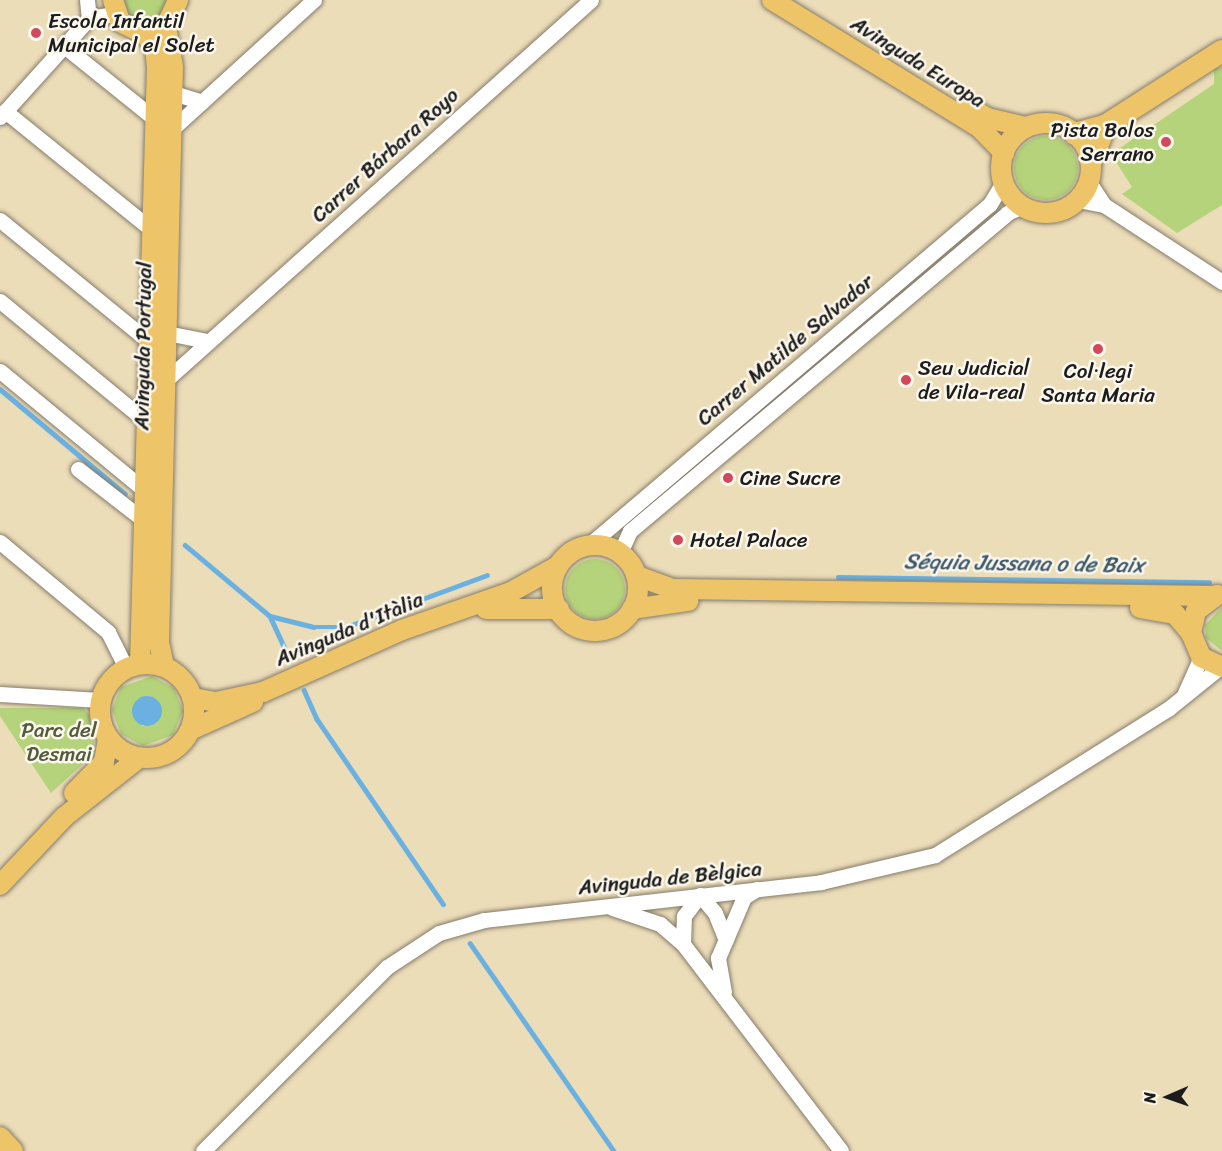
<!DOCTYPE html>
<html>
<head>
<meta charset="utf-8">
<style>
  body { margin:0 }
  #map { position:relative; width:1222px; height:1151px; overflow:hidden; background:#ecddb9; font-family:Sriracha,sans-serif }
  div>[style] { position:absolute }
  .green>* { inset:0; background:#b4d37a }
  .round { border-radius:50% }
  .water>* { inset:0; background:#6ab1e1 }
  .stream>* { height:4.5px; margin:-2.25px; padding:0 2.25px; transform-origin:2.25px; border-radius:2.25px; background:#6ab1e1 }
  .roads { filter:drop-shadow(0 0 2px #847c6a) drop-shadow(0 0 2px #847c6a) }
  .minor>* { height:15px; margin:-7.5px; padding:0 7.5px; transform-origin:7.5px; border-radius:7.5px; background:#fff }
  .major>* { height:20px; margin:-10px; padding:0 10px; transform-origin:10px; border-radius:10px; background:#eec469 }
  .major>.ring { margin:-10px; padding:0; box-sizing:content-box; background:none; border:20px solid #eec469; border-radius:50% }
  .highway>* { height:22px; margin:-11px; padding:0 11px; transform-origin:11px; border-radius:11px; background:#eec469 }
  .dots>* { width:16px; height:16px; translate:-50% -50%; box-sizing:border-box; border:3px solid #fbf7ec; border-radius:50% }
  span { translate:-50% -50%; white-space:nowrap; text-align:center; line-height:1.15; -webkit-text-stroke:5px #fbf7ec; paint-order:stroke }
  .poi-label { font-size:21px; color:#1c1c1c }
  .left { translate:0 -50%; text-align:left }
  .right { translate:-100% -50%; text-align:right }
  .street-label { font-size:21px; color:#1c1c1c }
  .park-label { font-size:21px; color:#515c3d }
  .water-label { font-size:22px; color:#3b586b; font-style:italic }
  .north { position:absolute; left:1138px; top:1067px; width:60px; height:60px; -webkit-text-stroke:4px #fbf7ec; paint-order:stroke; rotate:268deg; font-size:16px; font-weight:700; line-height:24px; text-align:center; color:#1c1c1c }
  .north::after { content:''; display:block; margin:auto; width:21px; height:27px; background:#1c1c1c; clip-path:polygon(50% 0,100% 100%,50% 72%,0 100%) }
</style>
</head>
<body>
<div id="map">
  <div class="green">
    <i style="clip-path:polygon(123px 0,167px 0,167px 8px,159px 20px,146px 24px,132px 20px)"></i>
    <i style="clip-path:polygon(1222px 67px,1222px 205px,1177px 233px,1122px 194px,1132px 187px,1111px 154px,1214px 84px,1214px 69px)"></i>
    <i class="round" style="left:1014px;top:136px;width:64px;height:64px"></i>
    <i class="round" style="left:565px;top:559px;width:60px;height:60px"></i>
    <i style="clip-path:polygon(1222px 607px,1222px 651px,1206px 638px,1205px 625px)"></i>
    <i style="clip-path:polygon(evenodd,152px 676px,174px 688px,183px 711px,173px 735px,143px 746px,121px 734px,112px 710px,121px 687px,152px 676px,151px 696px,157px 723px,142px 726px,137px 699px,151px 696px)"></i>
    <i style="clip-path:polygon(0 708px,83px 708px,90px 715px,95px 753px,51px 793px,0 716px)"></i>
  </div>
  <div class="water">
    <i class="round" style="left:132px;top:696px;width:30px;height:30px"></i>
  </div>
  <div class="stream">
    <i style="left:0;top:389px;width:163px;rotate:40deg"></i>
    <i style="left:185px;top:545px;width:111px;rotate:39.9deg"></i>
    <i style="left:270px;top:616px;width:43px;rotate:65.2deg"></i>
    <i style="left:838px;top:577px;width:371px;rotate:0.8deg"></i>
    <i style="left:270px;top:616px;width:45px;rotate:14deg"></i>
    <i style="left:314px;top:627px;width:32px"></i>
    <i style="left:346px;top:627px;width:150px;rotate:-20.2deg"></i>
    <i style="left:304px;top:690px;width:32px;rotate:66deg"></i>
    <i style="left:317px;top:719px;width:224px;rotate:55.7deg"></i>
    <i style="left:470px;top:943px;width:253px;rotate:55.3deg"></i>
  </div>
  <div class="roads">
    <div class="minor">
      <i style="left:87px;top:0;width:18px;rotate:84deg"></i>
      <i style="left:64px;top:46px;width:118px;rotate:38.8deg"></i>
      <i style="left:173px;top:93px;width:30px;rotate:17deg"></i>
      <i style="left:5px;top:111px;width:191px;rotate:39deg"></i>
      <i style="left:0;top:117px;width:133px;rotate:-48deg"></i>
      <i style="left:89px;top:18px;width:26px;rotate:-9deg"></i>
      <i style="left:172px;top:129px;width:192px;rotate:-42.3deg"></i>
      <i style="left:1089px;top:182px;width:27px;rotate:57deg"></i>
      <i style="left:1078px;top:200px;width:26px;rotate:11deg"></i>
      <i style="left:1104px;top:205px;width:141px;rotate:33.1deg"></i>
      <i style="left:0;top:220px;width:195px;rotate:39.2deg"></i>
      <i style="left:0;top:301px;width:193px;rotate:39.5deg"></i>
      <i style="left:167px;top:333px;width:41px;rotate:11.3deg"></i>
      <i style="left:0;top:371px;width:190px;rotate:39.5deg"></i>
      <i style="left:166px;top:380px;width:570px;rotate:-41.8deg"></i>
      <i style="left:78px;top:469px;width:86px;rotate:37.9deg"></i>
      <i style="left:0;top:542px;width:141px;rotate:39.8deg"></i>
      <i style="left:108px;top:632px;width:40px;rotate:63.4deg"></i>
      <i style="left:589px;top:545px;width:526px;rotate:-40.38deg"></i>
      <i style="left:990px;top:204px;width:26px;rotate:-59deg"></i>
      <i style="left:620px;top:553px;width:24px;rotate:-66deg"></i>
      <i style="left:630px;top:531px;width:493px;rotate:-40.1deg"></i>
      <i style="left:1007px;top:213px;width:17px;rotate:-24deg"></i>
      <i style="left:0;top:694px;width:100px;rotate:3.4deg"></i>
      <i style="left:1184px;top:695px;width:42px;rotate:-65.9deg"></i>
      <i style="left:612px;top:908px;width:51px;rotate:18.4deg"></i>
      <i style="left:660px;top:924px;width:30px;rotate:41deg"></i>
      <i style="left:683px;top:944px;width:260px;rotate:52.6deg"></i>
      <i style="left:683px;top:944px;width:28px;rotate:-88deg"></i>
      <i style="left:684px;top:916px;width:26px;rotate:-53deg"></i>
      <i style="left:700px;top:895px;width:23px;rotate:50deg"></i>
      <i style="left:715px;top:913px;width:29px;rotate:68deg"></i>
      <i style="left:724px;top:992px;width:35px;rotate:-100deg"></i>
      <i style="left:718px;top:958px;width:66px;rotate:-66.9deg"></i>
      <i style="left:744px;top:897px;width:15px;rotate:-32deg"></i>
      <i style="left:203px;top:1151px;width:260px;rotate:-45deg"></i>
      <i style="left:387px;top:967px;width:62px;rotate:-33.2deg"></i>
      <i style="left:439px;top:933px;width:47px;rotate:-16.1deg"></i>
      <i style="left:484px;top:920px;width:339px;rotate:-6.4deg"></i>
      <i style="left:821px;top:882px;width:117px;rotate:-13.3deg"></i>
      <i style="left:935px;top:855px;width:275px;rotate:-32.1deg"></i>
      <i style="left:1168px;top:709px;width:67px;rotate:-38.9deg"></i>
    </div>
    <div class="major">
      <i style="left:113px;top:0;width:23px;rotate:72deg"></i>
      <i style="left:120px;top:22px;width:28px;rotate:26deg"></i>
      <i style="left:145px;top:34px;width:22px;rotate:-21deg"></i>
      <i style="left:166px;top:26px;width:29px;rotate:-65deg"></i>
      <i style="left:772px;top:0;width:244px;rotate:31.6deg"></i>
      <i style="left:980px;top:128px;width:35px;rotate:46deg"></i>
      <i style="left:968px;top:106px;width:22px;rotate:32deg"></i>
      <i style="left:987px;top:118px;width:40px;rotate:13deg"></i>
      <i class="ring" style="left:1001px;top:123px;width:70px;height:70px"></i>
      <i class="ring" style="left:552px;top:545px;width:66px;height:66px"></i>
      <i style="left:637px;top:576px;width:37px;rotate:20deg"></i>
      <i style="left:672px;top:589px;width:542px;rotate:0.74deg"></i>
      <i style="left:1217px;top:595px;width:26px;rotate:143deg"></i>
      <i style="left:1196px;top:611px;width:23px;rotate:103deg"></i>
      <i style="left:1191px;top:633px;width:26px;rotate:67deg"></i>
      <i style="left:1201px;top:657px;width:23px;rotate:25deg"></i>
      <i style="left:1140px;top:608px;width:36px;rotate:10deg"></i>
      <i style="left:1175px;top:614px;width:25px;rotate:50deg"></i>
      <i style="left:486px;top:609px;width:73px"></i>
      <i style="left:632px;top:609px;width:57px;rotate:-8.1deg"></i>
      <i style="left:140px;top:663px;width:596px;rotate:-88.37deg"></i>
      <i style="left:157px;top:67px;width:19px;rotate:-96deg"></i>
      <i style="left:155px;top:48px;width:17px;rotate:-126deg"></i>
      <i class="ring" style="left:100px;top:664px;width:74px;height:74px"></i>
      <i style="left:164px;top:666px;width:24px;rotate:-102deg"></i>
      <i style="left:159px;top:643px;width:576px;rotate:-88.61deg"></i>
      <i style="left:173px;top:67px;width:42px;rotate:-99.7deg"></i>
      <i style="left:193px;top:698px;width:23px;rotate:10deg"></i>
      <i style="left:216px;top:702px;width:48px;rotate:-12deg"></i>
      <i style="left:263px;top:692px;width:152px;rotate:-24deg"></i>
      <i style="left:402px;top:630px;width:115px;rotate:-19.2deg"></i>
      <i style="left:511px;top:592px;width:54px;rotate:-29deg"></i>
      <i style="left:190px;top:730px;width:69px;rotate:-24deg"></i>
      <i style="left:74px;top:793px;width:43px;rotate:-45.9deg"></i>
      <i style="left:104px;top:762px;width:23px;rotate:-80deg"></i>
      <i style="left:0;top:885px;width:93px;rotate:-46.7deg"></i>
      <i style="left:64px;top:817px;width:95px;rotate:-38.2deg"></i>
      <i style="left:0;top:1137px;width:19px;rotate:47deg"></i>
    </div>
    <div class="highway">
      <i style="left:1075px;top:134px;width:31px;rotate:-15deg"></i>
      <i style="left:1105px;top:126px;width:139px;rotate:-32.7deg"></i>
      <i style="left:1091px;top:161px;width:38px;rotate:-68deg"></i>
    </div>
  </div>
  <div class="dots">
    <i style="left:36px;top:33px;background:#d1495b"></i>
    <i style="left:1166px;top:142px;background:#d1495b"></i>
    <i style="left:1098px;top:349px;background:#d1495b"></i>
    <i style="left:906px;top:380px;background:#d1495b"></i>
    <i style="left:728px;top:478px;background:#d1495b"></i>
    <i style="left:678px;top:540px;background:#d1495b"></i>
  </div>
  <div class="poi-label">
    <span class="left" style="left:48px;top:33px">Escola Infantil<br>Municipal el Solet</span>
    <span class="right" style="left:1154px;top:142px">Pista Bolos<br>Serrano</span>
    <span class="left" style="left:918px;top:380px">Seu Judicial<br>de Vila-real</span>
    <span style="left:1098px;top:383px">Col·legi<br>Santa Maria</span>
    <span class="left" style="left:740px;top:478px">Cine Sucre</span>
    <span class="left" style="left:690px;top:540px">Hotel Palace</span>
  </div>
  <div class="street-label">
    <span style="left:918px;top:62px;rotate:32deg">Avinguda Europa</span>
    <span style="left:385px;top:155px;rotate:-42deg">Carrer Bárbara Royo</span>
    <span style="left:143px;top:346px;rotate:-89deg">Avinguda Portugal</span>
    <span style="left:785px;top:350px;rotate:-40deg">Carrer Matilde Salvador</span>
    <span style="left:349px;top:629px;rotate:-23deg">Avinguda d'Itàlia</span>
    <span style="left:670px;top:878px;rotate:-6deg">Avinguda de Bèlgica</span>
  </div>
  <div class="park-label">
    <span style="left:59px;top:742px">Parc del<br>Desmai</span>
  </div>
  <div class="water-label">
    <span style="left:1024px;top:563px;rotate:1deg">Séquia Jussana o de Baix</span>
  </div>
  <div class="north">N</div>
</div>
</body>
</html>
